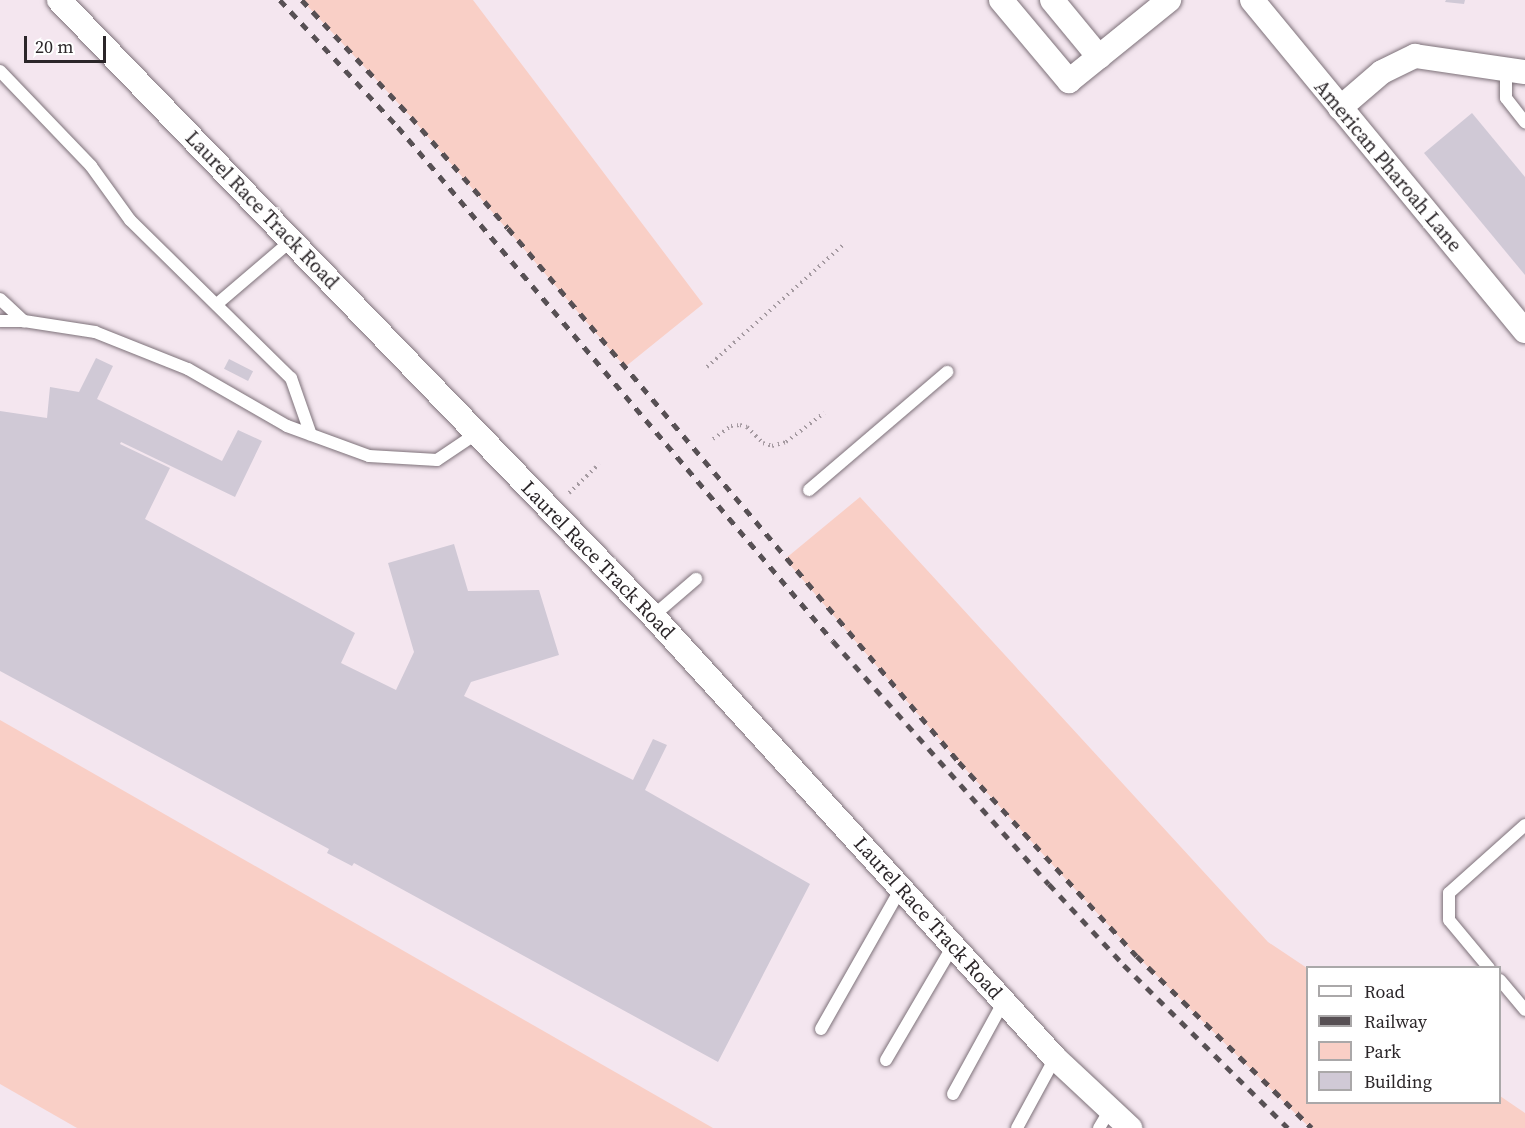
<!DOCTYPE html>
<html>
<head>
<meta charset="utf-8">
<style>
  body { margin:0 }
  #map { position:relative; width:1525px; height:1128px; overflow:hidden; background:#f4e6ef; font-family:"Source Serif 4",serif }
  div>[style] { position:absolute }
  .green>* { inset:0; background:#f9cfc6 }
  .building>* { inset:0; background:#d0c9d6; transform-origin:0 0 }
  .path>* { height:4px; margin-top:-2px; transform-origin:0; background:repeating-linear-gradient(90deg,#a59aa1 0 1.5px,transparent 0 6px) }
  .roads { filter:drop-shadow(0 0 2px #7d7179) drop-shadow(0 0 2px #7d7179) }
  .lane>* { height:12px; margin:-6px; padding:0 6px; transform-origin:6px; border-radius:6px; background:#fff }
  .street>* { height:24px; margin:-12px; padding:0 12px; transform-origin:12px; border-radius:12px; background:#fff }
  .rail>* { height:4.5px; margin-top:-2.25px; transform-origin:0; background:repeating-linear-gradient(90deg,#575054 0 8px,transparent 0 16px) }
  span { translate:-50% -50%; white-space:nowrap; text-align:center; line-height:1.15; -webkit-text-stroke:4.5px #fff; paint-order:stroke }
  .street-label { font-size:20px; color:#2b2629 }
  .legend { position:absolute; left:1306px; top:966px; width:195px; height:138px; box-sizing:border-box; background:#fff; border:2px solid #aaa8a9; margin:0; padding:8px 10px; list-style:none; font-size:18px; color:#2b2629 }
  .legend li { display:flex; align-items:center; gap:12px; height:30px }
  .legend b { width:30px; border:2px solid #aaa8a9 }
  .scale { position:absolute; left:24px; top:36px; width:82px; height:27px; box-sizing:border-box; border:3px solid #2b2629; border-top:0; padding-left:8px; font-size:18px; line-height:21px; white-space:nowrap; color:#2b2629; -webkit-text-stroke:4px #fff; paint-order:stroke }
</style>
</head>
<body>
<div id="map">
  <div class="green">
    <i style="clip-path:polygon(302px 0,473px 0,703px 304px,625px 367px,411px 117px)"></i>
    <i style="clip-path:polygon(860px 497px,1268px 942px,1307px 968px,1308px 1102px,1500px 1102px,1500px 1096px,1525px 1113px,1525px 1128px,1310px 1128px,1137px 956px,1061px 874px,959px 762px,785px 559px)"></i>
    <i style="clip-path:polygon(0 720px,713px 1128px,77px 1128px,0 1084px)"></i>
  </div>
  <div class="building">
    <i style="clip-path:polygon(1446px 0,1465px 0,1464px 4px,1445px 2px)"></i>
    <i style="clip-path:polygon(1472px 113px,1525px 177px,1525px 275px,1424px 153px)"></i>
    <i style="clip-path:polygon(96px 358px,113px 366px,97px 399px,222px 461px,238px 430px,262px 441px,235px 497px,121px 442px,120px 444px,170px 468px,145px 519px,355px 633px,341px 663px,396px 690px,414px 652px,388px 563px,454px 544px,468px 591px,539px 590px,559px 655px,471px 682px,464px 696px,633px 780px,653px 739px,667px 745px,645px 790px,810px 884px,718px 1062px,354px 863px,352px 866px,327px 853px,329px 849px,0 671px,0 411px,47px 418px,50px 387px,79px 392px)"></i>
    <i style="left:229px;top:359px;width:27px;height:11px;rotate:27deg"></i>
  </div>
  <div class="path">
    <i style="left:707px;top:367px;width:184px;rotate:-41.9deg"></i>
    <i style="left:713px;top:439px;width:22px;rotate:-36deg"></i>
    <i style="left:731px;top:426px;width:9px;rotate:-6deg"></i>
    <i style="left:740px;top:425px;width:7px;rotate:16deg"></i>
    <i style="left:747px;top:427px;width:23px;rotate:45deg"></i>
    <i style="left:763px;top:443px;width:9px;rotate:18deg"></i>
    <i style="left:772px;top:446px;width:15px;rotate:-16deg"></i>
    <i style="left:786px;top:442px;width:48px;rotate:-37.3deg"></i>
    <i style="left:569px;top:493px;width:42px;rotate:-44deg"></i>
  </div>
  <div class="roads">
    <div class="lane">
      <i style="left:1506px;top:69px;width:29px;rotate:90deg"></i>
      <i style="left:1506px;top:98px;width:31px;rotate:52deg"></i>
      <i style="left:0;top:71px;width:132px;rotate:46.2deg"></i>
      <i style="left:91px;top:166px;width:67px;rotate:54.2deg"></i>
      <i style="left:130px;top:220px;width:226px;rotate:44.5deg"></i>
      <i style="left:291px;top:378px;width:60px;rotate:70.7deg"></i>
      <i style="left:0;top:299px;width:33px;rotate:43deg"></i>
      <i style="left:24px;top:321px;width:72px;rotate:8.8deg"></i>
      <i style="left:95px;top:332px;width:100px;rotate:21.7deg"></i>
      <i style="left:188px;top:369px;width:114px;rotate:29.9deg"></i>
      <i style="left:287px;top:426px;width:87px;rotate:20.1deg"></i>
      <i style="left:369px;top:456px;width:68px;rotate:3.4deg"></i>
      <i style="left:437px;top:460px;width:48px;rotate:-34deg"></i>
      <i style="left:217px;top:304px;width:99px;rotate:-40.5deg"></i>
      <i style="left:0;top:321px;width:24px"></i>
      <i style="left:809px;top:490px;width:182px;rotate:-40.5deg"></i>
      <i style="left:653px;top:616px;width:57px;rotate:-40.7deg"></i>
      <i style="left:1489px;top:968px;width:62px;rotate:-129.8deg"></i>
      <i style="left:1449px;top:920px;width:27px;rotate:-90deg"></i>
      <i style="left:1449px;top:893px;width:102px;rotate:-41.8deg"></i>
      <i style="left:1500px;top:980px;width:39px;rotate:50deg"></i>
      <i style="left:821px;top:1029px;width:162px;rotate:-60.4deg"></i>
      <i style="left:886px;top:1060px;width:132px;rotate:-59.6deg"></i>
      <i style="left:953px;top:1094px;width:106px;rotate:-61.3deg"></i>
      <i style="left:1017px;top:1128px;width:80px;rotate:-61.5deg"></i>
      <i style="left:1099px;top:1128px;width:21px;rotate:-59deg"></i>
    </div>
    <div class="street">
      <i style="left:59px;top:0;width:856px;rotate:46.04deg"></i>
      <i style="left:653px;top:616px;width:597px;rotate:47.71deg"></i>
      <i style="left:1055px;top:1058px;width:103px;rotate:43deg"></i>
      <i style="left:1001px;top:0;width:106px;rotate:50deg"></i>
      <i style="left:1069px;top:81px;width:129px;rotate:-39deg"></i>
      <i style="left:1052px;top:0;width:74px;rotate:50.5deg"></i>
      <i style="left:1252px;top:0;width:429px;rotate:50.5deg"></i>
      <i style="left:1340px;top:108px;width:55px;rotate:-40.6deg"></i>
      <i style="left:1382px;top:72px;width:37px;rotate:-26deg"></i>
      <i style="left:1415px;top:56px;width:111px;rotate:8.3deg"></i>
    </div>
  </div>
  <div class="rail">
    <i style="left:280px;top:0;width:173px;rotate:47.1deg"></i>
    <i style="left:398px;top:127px;width:673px;rotate:49.76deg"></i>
    <i style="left:833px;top:641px;width:325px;rotate:48.4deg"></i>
    <i style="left:1049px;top:884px;width:110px;rotate:47.2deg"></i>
    <i style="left:1124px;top:965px;width:231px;rotate:44.8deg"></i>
    <i style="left:302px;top:0;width:160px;rotate:47deg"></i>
    <i style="left:411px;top:117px;width:147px;rotate:48.9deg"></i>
    <i style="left:508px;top:228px;width:699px;rotate:49.82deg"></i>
    <i style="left:959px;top:762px;width:263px;rotate:47.5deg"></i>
    <i style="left:1137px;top:956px;width:245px;rotate:44.5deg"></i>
  </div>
  <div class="street-label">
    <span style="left:1388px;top:166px;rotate:50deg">American Pharoah Lane</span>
    <span style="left:262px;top:210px;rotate:46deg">Laurel Race Track Road</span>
    <span style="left:598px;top:560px;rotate:46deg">Laurel Race Track Road</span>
    <span style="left:928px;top:918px;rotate:48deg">Laurel Race Track Road</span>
  </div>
  <ul class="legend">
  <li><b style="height:8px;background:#fff"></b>Road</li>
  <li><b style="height:8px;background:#575054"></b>Railway</li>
  <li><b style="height:16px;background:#f9cfc6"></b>Park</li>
  <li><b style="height:16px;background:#d0c9d6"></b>Building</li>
  </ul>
  <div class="scale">20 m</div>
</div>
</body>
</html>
